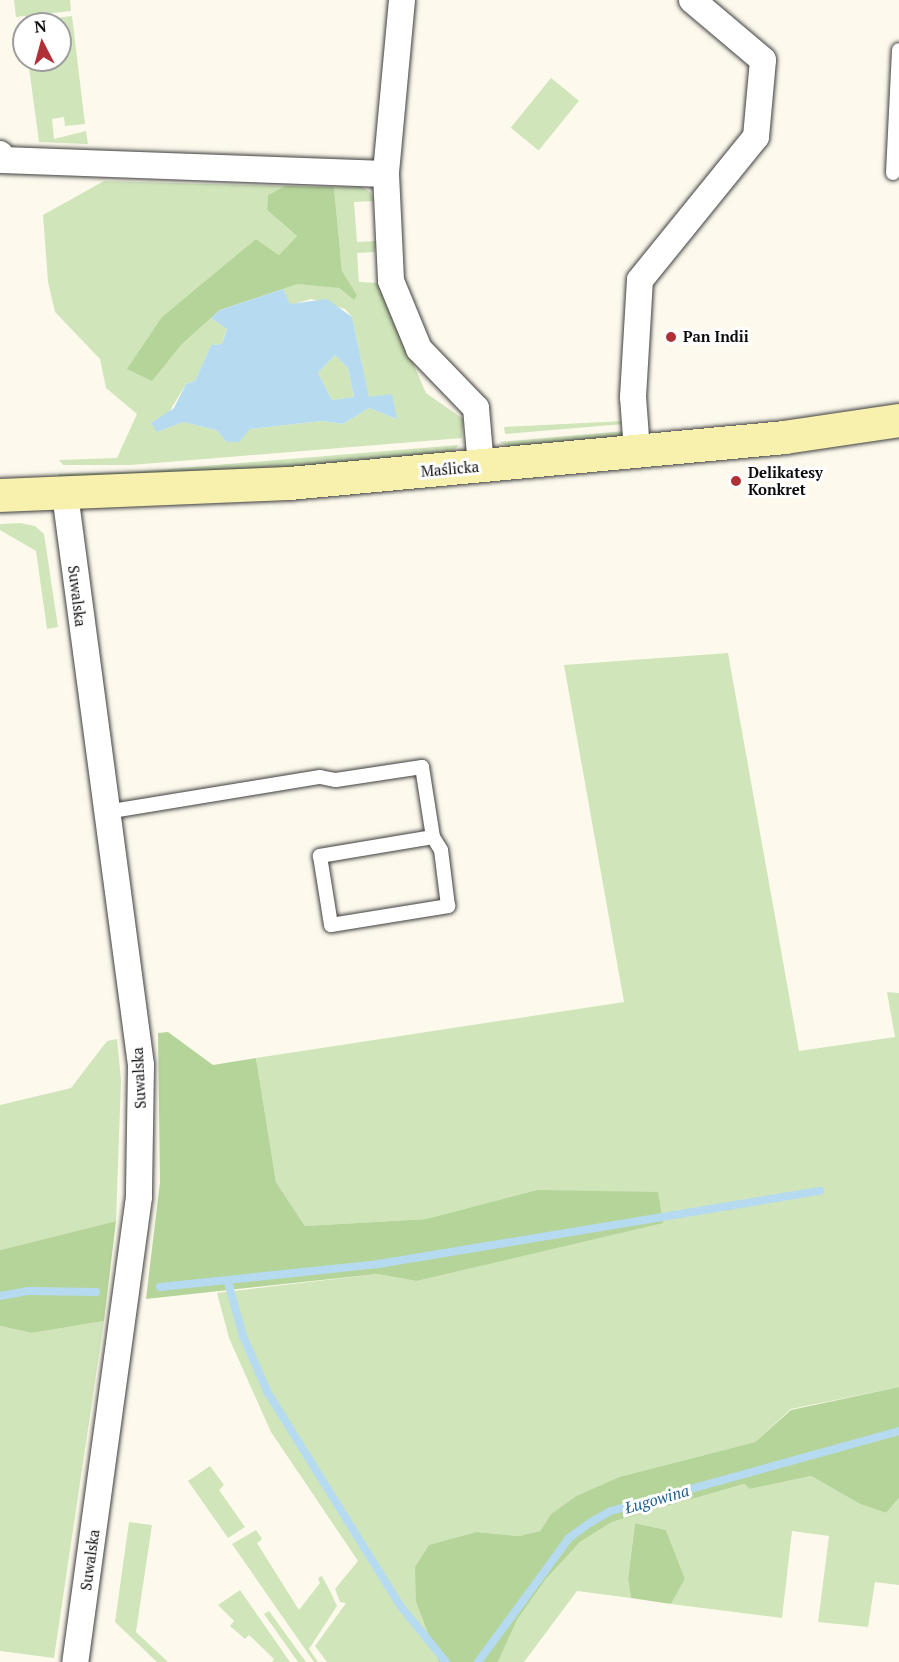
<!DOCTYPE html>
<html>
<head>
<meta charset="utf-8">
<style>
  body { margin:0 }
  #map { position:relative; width:899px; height:1662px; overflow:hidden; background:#fdfaed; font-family:"PT Serif",serif }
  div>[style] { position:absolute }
  .green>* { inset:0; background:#d0e5ba; transform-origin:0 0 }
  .forest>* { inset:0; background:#b5d49a }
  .water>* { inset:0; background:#b6dbf1 }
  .stream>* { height:8px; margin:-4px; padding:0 4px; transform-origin:4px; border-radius:4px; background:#b6dbf1 }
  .roads { filter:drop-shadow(0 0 2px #3f3f3f) drop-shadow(0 0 2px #3f3f3f) }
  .lane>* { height:14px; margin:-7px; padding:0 7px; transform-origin:7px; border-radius:7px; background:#fff }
  .street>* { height:26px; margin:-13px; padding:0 13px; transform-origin:13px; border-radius:13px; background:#fff }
  .secondary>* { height:33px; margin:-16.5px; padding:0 16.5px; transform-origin:16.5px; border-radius:16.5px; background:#f8f0ad }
  .dots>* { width:16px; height:16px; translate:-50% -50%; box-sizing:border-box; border:3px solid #fff; border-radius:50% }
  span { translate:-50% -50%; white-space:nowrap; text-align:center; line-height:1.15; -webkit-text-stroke:6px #fff; paint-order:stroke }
  .poi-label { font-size:15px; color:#0c0c0c; font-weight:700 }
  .left { translate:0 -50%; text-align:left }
  .street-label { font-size:15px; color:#0c0c0c }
  .water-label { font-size:16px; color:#206193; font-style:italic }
  .north { position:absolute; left:12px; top:12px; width:60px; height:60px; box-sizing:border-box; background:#fff; border:2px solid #9e9e9e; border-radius:50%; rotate:354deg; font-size:16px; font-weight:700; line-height:24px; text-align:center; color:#0c0c0c }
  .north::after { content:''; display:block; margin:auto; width:21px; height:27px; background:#b03037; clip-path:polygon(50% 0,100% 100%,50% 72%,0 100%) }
</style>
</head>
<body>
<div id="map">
  <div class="green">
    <i style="clip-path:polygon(14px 0,70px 0,71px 11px,16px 17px)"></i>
    <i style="clip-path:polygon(72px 16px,85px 124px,65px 126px,64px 117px,52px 119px,54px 139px,86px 131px,88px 144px,39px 142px,28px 60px,60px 60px,60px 24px,24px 22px)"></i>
    <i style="left:551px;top:78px;width:36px;height:64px;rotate:39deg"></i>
    <i style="clip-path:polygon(104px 181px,285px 186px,268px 195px,267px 210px,297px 236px,279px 255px,256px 239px,224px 267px,128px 368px,152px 380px,182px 344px,211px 318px,227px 328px,222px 344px,211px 345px,195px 381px,186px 384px,157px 432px,183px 422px,216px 430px,227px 442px,249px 429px,322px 421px,343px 424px,369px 408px,397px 419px,369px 398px,352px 317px,345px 309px,311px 299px,290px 305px,283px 289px,298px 284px,323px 285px,339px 288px,353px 299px,357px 295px,342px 271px,334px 187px,362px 187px,371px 193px,374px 201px,354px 202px,357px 242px,376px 241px,375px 252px,357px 253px,359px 282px,378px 283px,426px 393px,463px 419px,462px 438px,131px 465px,63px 465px,59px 460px,117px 458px,137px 414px,106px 388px,100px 359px,55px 312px,48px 282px,43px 215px)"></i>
    <i style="clip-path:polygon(335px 355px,348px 368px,354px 397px,332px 400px,318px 373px)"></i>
    <i style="clip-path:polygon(624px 421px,624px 424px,505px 434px,504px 427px)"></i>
    <i style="clip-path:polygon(625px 431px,619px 440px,513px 449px,500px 442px)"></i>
    <i style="clip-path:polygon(459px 445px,452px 452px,287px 468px,59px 478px,58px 474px,133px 472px)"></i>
    <i style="clip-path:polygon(20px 523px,35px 526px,44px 534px,58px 627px,47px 629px,36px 551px,0 530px,0 524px)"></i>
    <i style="clip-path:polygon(728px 653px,799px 1051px,895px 1037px,887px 992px,899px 993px,899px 1387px,791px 1409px,755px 1442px,619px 1477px,576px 1496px,551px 1514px,540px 1531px,519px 1536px,477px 1532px,416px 1602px,439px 1662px,327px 1662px,315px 1646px,346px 1603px,340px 1602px,335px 1589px,358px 1561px,271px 1432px,229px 1338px,217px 1293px,377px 1274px,416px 1281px,537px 1190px,426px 1219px,305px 1226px,276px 1182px,256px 1058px,624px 1002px,564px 665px)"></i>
    <i style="clip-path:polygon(117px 1039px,121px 1080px,116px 1221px,0 1250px,0 1105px,71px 1088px,107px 1041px)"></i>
    <i style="clip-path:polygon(104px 1321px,54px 1658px,0 1651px,0 1326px,32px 1333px)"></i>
    <i style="clip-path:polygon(210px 1466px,224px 1485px,219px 1490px,245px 1527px,228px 1538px,188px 1481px)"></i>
    <i style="clip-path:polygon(811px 1476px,860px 1504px,886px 1513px,899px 1498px,899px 1585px,875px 1582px,868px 1627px,818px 1622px,829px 1536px,792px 1531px,782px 1618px,671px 1604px,685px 1579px,666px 1530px,635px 1523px,628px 1579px,631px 1598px,577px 1591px,524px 1662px,498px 1662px,517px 1620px,546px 1579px,580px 1542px,612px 1522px,744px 1484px,750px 1489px)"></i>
    <i style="clip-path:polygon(129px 1522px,152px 1525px,136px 1632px,168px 1662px,157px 1662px,115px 1622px)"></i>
    <i style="clip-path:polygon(256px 1530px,262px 1539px,257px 1543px,299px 1610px,320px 1583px,318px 1578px,322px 1576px,331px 1593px,337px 1606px,309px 1649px,318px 1662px,314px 1662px,232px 1544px)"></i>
    <i style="clip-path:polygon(240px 1590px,290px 1662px,272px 1662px,274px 1659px,249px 1635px,245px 1639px,230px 1626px,234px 1621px,218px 1605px)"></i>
    <i style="clip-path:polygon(269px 1611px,306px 1662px,298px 1662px,264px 1614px)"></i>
  </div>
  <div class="forest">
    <i style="clip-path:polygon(285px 186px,334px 187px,342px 271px,357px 295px,354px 300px,339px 288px,298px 284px,220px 310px,182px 344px,152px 381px,127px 369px,162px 317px,256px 239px,279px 255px,297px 236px,267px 210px,268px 195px)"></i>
    <i style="clip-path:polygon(168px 1032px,213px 1065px,256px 1058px,276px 1182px,305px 1226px,426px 1219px,537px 1190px,658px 1192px,663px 1223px,416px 1281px,377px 1274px,146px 1299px,160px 1182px,158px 1033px)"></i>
    <i style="clip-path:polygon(116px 1221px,104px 1321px,32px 1333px,0 1326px,0 1250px)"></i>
    <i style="clip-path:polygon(899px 1387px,899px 1498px,886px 1513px,860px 1504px,811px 1476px,750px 1489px,744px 1484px,612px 1522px,580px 1542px,546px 1579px,517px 1620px,498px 1662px,439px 1662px,416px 1602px,415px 1567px,429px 1545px,477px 1532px,519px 1536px,540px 1531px,551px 1514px,576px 1496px,619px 1477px,755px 1442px,791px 1410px)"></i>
    <i style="clip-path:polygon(635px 1523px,666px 1530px,685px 1579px,671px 1604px,631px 1598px,628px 1579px)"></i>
  </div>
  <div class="water">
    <i style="clip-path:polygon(evenodd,283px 289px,290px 304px,327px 299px,352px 317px,369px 397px,392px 394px,397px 419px,369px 408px,343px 424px,322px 421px,250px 429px,239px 442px,227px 442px,216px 430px,183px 422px,157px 432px,151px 423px,174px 408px,186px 384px,195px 381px,211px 345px,222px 344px,227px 329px,211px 318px,220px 310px,283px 289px,335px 355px,348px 368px,354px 397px,332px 400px,318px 373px,335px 355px)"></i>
  </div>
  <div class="stream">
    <i style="left:228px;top:1282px;width:56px;rotate:74.5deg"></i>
    <i style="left:243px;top:1336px;width:62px;rotate:66.3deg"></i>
    <i style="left:268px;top:1393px;width:253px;rotate:58.1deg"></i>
    <i style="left:402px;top:1608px;width:70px;rotate:50.8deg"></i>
    <i style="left:160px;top:1287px;width:219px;rotate:-6deg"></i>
    <i style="left:378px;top:1264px;width:448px;rotate:-9.4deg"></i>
    <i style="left:0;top:1296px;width:28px;rotate:-10deg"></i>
    <i style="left:28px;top:1291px;width:68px;rotate:0.8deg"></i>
    <i style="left:478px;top:1662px;width:154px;rotate:-53.7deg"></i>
    <i style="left:569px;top:1538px;width:27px;rotate:-36deg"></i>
    <i style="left:591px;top:1522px;width:23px;rotate:-29deg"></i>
    <i style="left:611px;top:1511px;width:299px;rotate:-15.5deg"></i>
  </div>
  <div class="roads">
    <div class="lane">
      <i style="left:893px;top:173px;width:123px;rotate:-87.2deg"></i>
      <i style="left:106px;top:812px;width:217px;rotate:-9.3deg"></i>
      <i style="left:320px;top:777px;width:16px;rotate:11deg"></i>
      <i style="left:336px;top:780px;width:87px;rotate:-8.6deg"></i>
      <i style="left:422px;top:767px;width:71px;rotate:81.1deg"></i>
      <i style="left:433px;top:837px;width:115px;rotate:170.5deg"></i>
      <i style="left:320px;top:856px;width:70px;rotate:80.9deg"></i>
      <i style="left:331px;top:925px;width:119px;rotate:-9.2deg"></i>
      <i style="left:448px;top:906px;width:56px;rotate:-97.1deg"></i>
      <i style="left:441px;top:850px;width:15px;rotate:-122deg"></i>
    </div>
    <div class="street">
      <i style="left:402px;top:0;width:175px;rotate:95.3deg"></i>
      <i style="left:386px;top:174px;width:107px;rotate:87.3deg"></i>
      <i style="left:391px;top:281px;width:74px;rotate:67.6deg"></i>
      <i style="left:419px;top:349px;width:82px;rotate:46deg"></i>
      <i style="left:476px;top:408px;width:58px;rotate:85.1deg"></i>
      <i style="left:0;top:154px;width:6px;rotate:72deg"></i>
      <i style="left:2px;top:160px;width:384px;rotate:2.1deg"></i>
      <i style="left:637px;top:451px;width:54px;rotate:-94.2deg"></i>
      <i style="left:633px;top:397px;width:117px;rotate:-86.6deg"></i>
      <i style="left:640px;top:280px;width:184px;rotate:-51deg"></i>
      <i style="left:756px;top:137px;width:77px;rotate:-84.8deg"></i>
      <i style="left:763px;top:60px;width:93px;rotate:-139.8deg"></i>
      <i style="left:65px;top:494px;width:576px;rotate:82.42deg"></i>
      <i style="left:141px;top:1065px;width:132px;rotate:90.9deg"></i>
      <i style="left:139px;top:1197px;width:469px;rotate:97.8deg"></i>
    </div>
    <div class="secondary">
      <i style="left:0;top:495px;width:289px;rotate:-2.4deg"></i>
      <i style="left:289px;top:483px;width:497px;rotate:-5.3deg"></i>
      <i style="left:784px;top:437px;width:116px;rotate:-8.4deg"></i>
    </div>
  </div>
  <div class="dots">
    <i style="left:671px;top:337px;background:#b03037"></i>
    <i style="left:736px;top:481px;background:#b03037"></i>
  </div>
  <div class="poi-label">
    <span class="left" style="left:683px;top:337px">Pan Indii</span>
    <span class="left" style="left:748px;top:481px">Delikatesy<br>Konkret</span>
  </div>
  <div class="street-label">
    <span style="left:450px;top:469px;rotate:-5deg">Maślicka</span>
    <span style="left:77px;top:596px;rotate:83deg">Suwalska</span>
    <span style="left:139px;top:1078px;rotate:-93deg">Suwalska</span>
    <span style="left:90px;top:1560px;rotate:-82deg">Suwalska</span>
  </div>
  <div class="water-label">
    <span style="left:657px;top:1499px;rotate:-16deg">Ługowina</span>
  </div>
  <div class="north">N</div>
</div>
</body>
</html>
